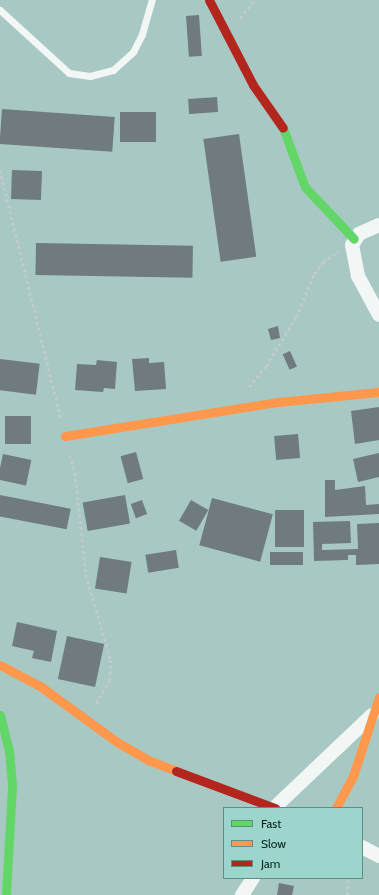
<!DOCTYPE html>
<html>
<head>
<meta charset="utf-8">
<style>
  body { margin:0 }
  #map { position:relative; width:379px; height:895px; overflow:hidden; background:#a8c8c3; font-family:Cabin,sans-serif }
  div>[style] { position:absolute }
  .building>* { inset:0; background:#6f7b7f; transform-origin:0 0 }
  .path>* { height:2.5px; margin-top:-1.25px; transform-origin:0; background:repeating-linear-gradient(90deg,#c2cbca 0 3px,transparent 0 6px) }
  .lane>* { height:7px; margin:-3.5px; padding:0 3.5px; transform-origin:3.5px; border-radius:3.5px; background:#f2f7f6 }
  .street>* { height:14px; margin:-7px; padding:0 7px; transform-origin:7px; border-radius:7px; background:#f2f7f6 }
  .fast>* { height:9px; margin:-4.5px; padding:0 4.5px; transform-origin:4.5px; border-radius:4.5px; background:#63d668 }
  .slow>* { height:9px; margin:-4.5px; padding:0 4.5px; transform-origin:4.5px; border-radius:4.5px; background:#ff974d }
  .jam>* { height:9px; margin:-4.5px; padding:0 4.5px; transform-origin:4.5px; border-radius:4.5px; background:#b3261e }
  span { translate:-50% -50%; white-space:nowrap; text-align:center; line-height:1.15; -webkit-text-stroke:4px #9bd5cc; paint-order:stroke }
  .legend { position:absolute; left:223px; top:807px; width:140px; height:72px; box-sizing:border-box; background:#9bd5cc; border:1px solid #618d86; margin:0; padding:5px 7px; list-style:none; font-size:12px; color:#09211e }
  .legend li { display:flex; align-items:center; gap:8px; height:20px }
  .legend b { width:20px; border:1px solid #618d86 }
</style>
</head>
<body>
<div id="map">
  <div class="building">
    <i style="left:199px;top:15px;width:41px;height:13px;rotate:86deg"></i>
    <i style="left:217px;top:97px;width:15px;height:29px;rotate:86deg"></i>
    <i style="left:2px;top:109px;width:113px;height:35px;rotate:4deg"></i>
    <i style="left:120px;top:112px;width:36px;height:30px"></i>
    <i style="left:239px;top:134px;width:124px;height:36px;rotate:82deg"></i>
    <i style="left:12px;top:170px;width:30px;height:29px;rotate:2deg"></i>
    <i style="left:36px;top:243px;width:157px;height:32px;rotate:1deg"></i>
    <i style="clip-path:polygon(278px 326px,280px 338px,271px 340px,268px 329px)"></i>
    <i style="left:290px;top:351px;width:17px;height:8px;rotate:66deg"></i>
    <i style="clip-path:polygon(149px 358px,149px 363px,164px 362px,166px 389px,135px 391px,132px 359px)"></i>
    <i style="left:0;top:359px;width:40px;height:31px;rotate:7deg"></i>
    <i style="clip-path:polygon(97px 360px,117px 362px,115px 389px,104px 388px,103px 392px,75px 390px,77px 364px,96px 365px)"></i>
    <i style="clip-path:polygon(379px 407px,379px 440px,355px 444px,351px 411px)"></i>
    <i style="left:5px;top:416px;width:26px;height:28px"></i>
    <i style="left:298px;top:434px;width:24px;height:24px;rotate:85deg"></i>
    <i style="left:136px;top:452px;width:28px;height:16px;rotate:75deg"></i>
    <i style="clip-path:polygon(379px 453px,379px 477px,358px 482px,353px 459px)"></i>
    <i style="left:3px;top:454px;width:29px;height:26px;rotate:12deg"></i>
    <i style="clip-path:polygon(325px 480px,335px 480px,335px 490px,365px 486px,366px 505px,379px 504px,379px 514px,325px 517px)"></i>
    <i style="left:0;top:495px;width:72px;height:21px;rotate:11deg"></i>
    <i style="left:125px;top:495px;width:29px;height:43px;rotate:80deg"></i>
    <i style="left:212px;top:498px;width:63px;height:49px;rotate:15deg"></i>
    <i style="left:142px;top:500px;width:15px;height:12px;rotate:70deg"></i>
    <i style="left:191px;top:500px;width:20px;height:24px;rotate:30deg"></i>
    <i style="left:275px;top:510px;width:29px;height:37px"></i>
    <i style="clip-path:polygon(350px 521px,351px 543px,322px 544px,322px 550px,358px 549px,357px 524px,379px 523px,379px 564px,356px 565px,356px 555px,348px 555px,348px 560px,314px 561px,313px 522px)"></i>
    <i style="left:176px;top:550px;width:18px;height:31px;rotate:81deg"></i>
    <i style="left:270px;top:552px;width:33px;height:13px"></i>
    <i style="left:100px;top:557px;width:32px;height:32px;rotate:9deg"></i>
    <i style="clip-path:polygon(17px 622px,57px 631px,51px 662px,32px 658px,34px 651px,12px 646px)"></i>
    <i style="left:67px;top:636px;width:38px;height:44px;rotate:12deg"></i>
    <i style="clip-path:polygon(279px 883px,294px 886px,292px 895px,277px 895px)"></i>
  </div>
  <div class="path">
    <i style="left:240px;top:18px;width:23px;rotate:-52deg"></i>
    <i style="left:0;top:170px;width:256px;rotate:76.2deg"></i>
    <i style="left:249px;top:387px;width:27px;rotate:-51deg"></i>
    <i style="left:266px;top:366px;width:57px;rotate:-58.5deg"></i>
    <i style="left:296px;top:317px;width:47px;rotate:-67.3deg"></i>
    <i style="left:314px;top:274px;width:15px;rotate:-53deg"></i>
    <i style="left:323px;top:262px;width:19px;rotate:-36deg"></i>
    <i style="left:70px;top:455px;width:19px;rotate:74deg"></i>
    <i style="left:75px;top:473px;width:103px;rotate:83.8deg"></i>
    <i style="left:86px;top:575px;width:89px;rotate:73.6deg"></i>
    <i style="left:111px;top:660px;width:20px;rotate:93deg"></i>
    <i style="left:110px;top:680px;width:28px;rotate:120deg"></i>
    <i style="left:347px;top:895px;width:17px;rotate:-87deg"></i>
  </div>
  <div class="lane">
    <i style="left:0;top:10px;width:93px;rotate:42.4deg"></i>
    <i style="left:69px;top:73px;width:21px;rotate:8deg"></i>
    <i style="left:90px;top:76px;width:24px;rotate:-15deg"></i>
    <i style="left:113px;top:70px;width:27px;rotate:-42deg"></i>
    <i style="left:133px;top:52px;width:20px;rotate:-63deg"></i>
    <i style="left:142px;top:34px;width:35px;rotate:-74deg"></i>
  </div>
  <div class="street">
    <i style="left:379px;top:225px;width:22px;rotate:156deg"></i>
    <i style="left:359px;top:234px;width:13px;rotate:122deg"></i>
    <i style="left:352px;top:245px;width:32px;rotate:79deg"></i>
    <i style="left:358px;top:276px;width:44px;rotate:61.7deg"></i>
    <i style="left:274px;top:808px;width:135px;rotate:-43.5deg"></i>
    <i style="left:362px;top:847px;width:19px;rotate:28deg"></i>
    <i style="left:242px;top:895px;width:20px;rotate:-57deg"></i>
  </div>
  <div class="fast">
    <i style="left:283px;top:128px;width:63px;rotate:69.6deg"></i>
    <i style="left:305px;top:187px;width:71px;rotate:46.7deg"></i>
    <i style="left:0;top:715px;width:36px;rotate:76deg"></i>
    <i style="left:9px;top:750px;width:37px;rotate:85deg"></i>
    <i style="left:12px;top:787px;width:108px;rotate:93.2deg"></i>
  </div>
  <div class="slow">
    <i style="left:65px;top:436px;width:216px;rotate:-9.1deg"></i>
    <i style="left:278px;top:402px;width:101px;rotate:-5.7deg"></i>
    <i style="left:0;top:665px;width:45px;rotate:27.7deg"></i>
    <i style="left:40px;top:686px;width:95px;rotate:36deg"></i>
    <i style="left:117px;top:742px;width:36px;rotate:30deg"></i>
    <i style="left:148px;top:760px;width:30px;rotate:21deg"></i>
    <i style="left:336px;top:808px;width:36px;rotate:-62deg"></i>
    <i style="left:353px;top:776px;width:83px;rotate:-71.8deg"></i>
  </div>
  <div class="jam">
    <i style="left:209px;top:0;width:96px;rotate:62.6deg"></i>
    <i style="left:253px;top:85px;width:52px;rotate:55.1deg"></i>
    <i style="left:176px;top:771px;width:106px;rotate:20.5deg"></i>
  </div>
  <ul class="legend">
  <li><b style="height:5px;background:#63d668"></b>Fast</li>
  <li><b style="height:5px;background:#ff974d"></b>Slow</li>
  <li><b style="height:5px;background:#b3261e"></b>Jam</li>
  </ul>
</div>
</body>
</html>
